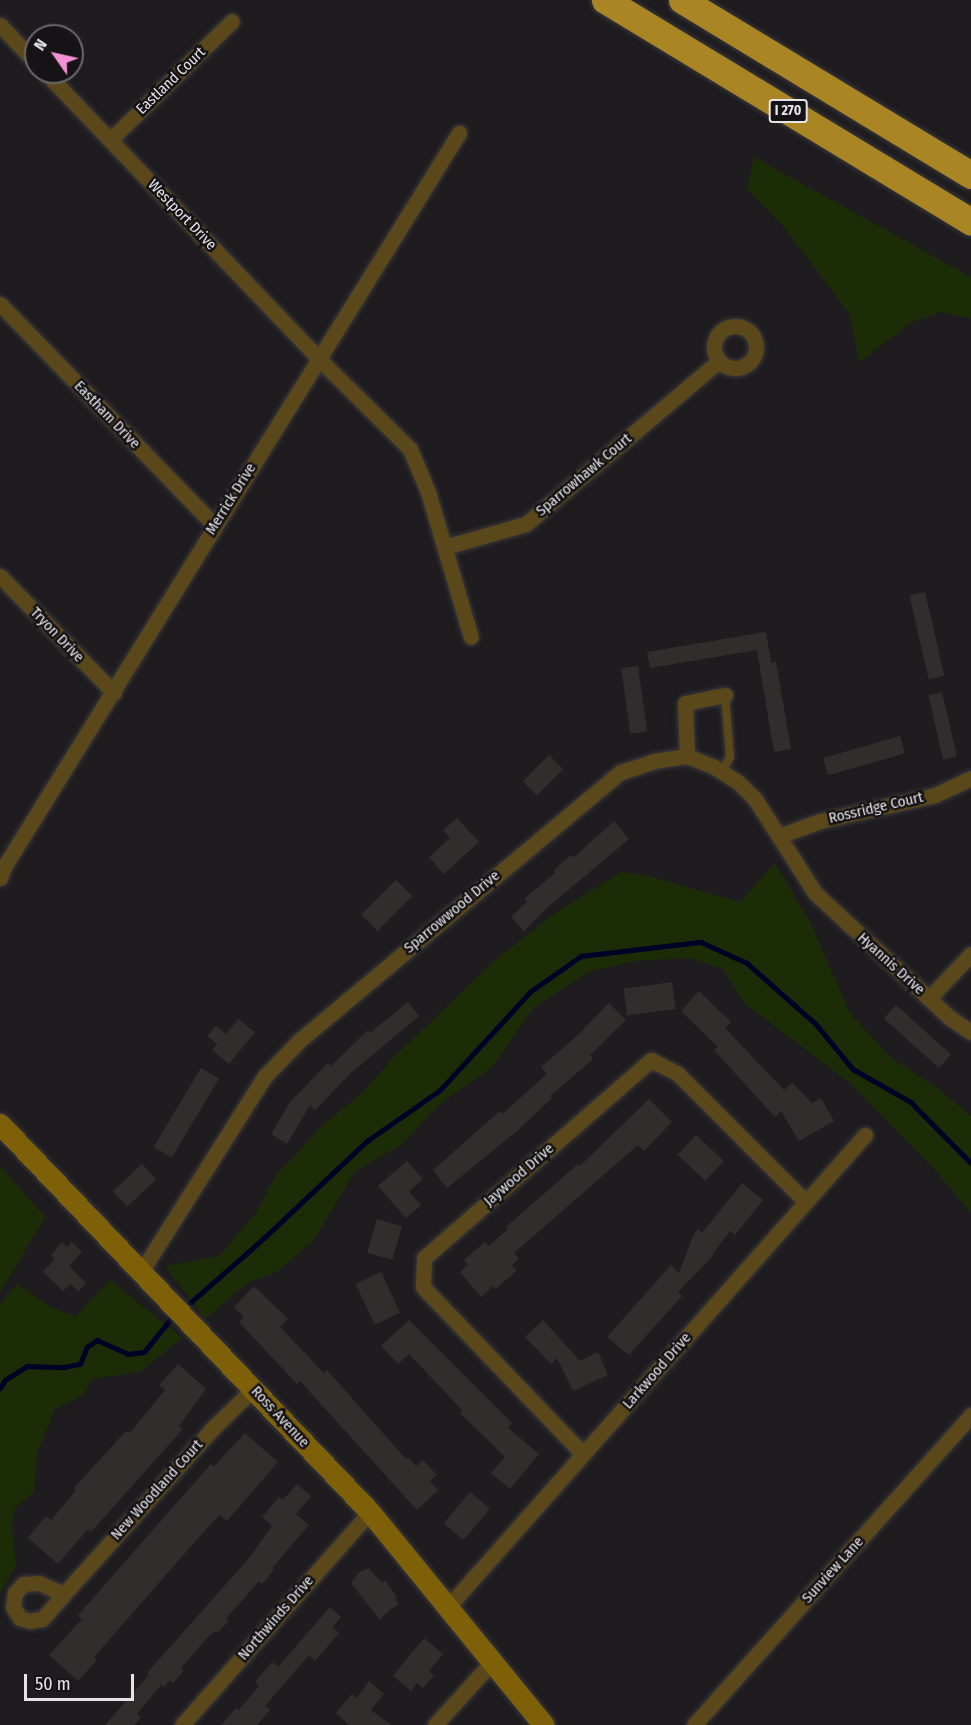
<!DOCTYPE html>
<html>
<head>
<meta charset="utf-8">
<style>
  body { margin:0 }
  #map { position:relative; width:971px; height:1725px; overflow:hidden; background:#1e1c1f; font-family:"Fira Sans Condensed",sans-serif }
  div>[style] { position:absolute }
  .green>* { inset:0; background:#1c2c07 }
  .stream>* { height:4.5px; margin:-2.25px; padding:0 2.25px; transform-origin:2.25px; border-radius:2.25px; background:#000126 }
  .building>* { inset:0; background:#302e2c; transform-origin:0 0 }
  .roads { filter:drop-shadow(0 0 2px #3a383b) drop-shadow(0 0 2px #3a383b) }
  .lane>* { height:8px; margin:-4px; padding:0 4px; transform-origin:4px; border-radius:4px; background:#5a481b }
  .street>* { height:15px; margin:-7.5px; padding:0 7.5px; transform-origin:7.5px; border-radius:7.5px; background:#5a481b }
  .street>.ring { margin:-7.5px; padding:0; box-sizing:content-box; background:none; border:15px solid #5a481b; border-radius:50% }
  .secondary>* { height:21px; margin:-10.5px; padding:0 10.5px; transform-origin:10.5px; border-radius:10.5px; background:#7d6008 }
  .highway>* { height:27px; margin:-13.5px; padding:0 13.5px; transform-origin:13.5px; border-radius:13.5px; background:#a98523 }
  span { translate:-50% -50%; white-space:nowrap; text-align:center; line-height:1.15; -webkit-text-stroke:5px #151316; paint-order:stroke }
  .shield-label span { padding:2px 4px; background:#151316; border:2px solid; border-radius:4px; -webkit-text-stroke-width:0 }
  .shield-label { font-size:14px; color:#e5e4e6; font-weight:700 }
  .street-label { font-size:15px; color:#e5e4e6 }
  .north { position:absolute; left:24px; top:24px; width:60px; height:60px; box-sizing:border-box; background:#151316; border:2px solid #686769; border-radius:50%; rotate:304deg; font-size:16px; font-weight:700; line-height:24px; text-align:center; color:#e5e4e6 }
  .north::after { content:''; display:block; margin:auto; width:21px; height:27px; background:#f391d5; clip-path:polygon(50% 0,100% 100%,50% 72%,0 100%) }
  .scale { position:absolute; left:24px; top:1674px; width:110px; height:27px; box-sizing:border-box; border:3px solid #e5e4e6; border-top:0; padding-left:8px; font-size:18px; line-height:21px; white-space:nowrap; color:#e5e4e6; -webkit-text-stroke:4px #151316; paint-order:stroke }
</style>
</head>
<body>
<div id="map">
  <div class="green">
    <i style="clip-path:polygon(754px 157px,971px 277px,971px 319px,941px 312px,912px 322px,859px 362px,849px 313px,782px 225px,747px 189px)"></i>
    <i style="clip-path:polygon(775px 863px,810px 922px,850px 1013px,891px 1058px,937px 1088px,971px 1116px,971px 1213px,936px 1171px,850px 1083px,744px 1003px,723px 969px,691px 958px,635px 961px,591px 971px,535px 1006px,492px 1067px,440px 1104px,401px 1145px,355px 1171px,314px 1240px,277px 1272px,249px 1282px,205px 1319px,165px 1266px,219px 1256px,256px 1213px,276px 1175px,325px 1123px,363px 1092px,393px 1058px,494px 961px,551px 916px,621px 872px,645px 875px,740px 902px)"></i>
    <i style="clip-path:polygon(0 1166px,45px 1217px,0 1293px)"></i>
    <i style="clip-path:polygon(110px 1280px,182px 1338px,140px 1372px,91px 1379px,85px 1394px,55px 1409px,37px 1454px,34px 1492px,15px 1508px,12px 1523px,16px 1566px,0 1594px,0 1304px,18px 1284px,51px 1307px,75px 1317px)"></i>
  </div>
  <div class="stream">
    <i style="left:190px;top:1303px;width:98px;rotate:-41.3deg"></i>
    <i style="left:264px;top:1238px;width:141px;rotate:-43.3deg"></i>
    <i style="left:367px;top:1141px;width:89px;rotate:-34.9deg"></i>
    <i style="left:440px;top:1090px;width:134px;rotate:-47.4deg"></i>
    <i style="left:531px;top:991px;width:61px;rotate:-35deg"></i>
    <i style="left:581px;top:956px;width:121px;rotate:-6.7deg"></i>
    <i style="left:701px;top:942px;width:51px;rotate:24.5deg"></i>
    <i style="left:747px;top:963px;width:92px;rotate:41.5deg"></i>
    <i style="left:816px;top:1024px;width:58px;rotate:50.6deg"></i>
    <i style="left:853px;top:1069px;width:67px;rotate:29.6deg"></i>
    <i style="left:911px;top:1102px;width:86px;rotate:45.5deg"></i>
    <i style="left:0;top:1388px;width:9px;rotate:-58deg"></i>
    <i style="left:5px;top:1380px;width:26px;rotate:-32deg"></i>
    <i style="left:27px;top:1366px;width:37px;rotate:2deg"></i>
    <i style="left:64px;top:1367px;width:16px;rotate:-11deg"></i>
    <i style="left:80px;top:1364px;width:18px;rotate:-68deg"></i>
    <i style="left:87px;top:1347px;width:12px;rotate:-35deg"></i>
    <i style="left:97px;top:1340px;width:34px;rotate:24deg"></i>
    <i style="left:128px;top:1354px;width:16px;rotate:-7deg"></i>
    <i style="left:144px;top:1352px;width:41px;rotate:-50.9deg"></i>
  </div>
  <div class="building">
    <i style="left:925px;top:592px;width:86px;height:16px;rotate:77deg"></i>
    <i style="clip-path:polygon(766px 632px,771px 663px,776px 662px,791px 749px,774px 752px,757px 650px,650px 668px,647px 652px)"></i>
    <i style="left:638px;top:666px;width:66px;height:17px;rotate:82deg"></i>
    <i style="left:942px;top:692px;width:66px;height:14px;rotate:77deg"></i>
    <i style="left:900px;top:736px;width:18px;height:80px;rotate:74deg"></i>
    <i style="left:549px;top:755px;width:20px;height:37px;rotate:45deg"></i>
    <i style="clip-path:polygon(457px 818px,479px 842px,444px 874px,429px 857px,450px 838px,443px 830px)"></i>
    <i style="clip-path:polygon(614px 821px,629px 839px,548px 907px,524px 931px,511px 917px,527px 902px,524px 899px,555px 873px,554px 870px,571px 855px,574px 857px)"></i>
    <i style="left:396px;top:880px;width:23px;height:49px;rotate:45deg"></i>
    <i style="left:672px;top:982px;width:27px;height:49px;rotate:82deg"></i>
    <i style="clip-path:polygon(699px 991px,731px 1022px,725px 1028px,784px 1090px,792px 1083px,812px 1103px,821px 1098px,834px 1121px,799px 1141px,781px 1111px,775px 1117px,714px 1050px,718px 1047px,681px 1011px)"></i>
    <i style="clip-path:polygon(408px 1002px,419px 1016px,352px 1072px,315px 1110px,310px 1105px,287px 1144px,271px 1134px,290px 1102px,328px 1063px,331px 1066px,368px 1030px,370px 1033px)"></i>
    <i style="clip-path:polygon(609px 1003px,626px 1020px,590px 1055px,593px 1059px,550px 1096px,552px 1098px,517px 1131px,447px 1188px,433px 1170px,500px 1111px,502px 1114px,547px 1074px,541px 1067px,579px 1034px)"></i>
    <i style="left:896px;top:1005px;width:74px;height:18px;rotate:42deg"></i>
    <i style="clip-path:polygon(238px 1019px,255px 1032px,229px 1064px,212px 1050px,217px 1044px,207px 1036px,216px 1026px,226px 1034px)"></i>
    <i style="left:201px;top:1068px;width:21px;height:92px;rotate:31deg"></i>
    <i style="clip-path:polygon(649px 1099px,672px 1122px,644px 1151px,638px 1145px,514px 1253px,519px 1259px,512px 1265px,517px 1270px,496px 1289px,493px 1286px,481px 1297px,460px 1272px,468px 1265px,464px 1260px,485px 1242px,489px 1246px,508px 1229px,506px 1227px,578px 1164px,580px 1166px)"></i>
    <i style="left:696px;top:1135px;width:38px;height:27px;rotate:43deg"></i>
    <i style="clip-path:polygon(407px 1161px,423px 1179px,409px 1192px,421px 1205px,406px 1218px,378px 1186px)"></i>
    <i style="left:142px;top:1164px;width:21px;height:40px;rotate:47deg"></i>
    <i style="clip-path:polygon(742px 1183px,763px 1200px,735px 1235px,730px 1231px,712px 1255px,714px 1255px,678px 1292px,682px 1296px,629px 1355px,607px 1337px,671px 1265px,679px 1273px,693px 1236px,698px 1229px,702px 1233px)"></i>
    <i style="left:377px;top:1219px;width:26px;height:35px;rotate:16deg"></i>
    <i style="clip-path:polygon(62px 1242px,67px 1247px,72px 1242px,82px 1252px,69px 1266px,86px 1283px,78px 1291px,70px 1284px,63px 1291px,43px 1272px,55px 1259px,51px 1255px)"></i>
    <i style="left:381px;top:1272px;width:45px;height:28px;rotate:65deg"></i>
    <i style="clip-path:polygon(254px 1286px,288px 1319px,280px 1327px,324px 1373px,327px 1370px,406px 1459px,408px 1457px,416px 1466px,423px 1460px,437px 1475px,430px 1481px,438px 1490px,417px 1510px,300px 1381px,297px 1384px,239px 1322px,244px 1317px,234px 1307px)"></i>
    <i style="clip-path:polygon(409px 1320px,512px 1423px,508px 1428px,539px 1454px,510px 1489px,491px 1473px,505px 1457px,460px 1413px,462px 1410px,409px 1354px,398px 1364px,381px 1346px)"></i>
    <i style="clip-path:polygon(543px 1320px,580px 1361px,598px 1352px,608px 1375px,573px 1391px,557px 1358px,551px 1364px,525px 1337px)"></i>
    <i style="clip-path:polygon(178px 1364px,206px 1389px,179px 1426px,183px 1429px,91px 1532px,88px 1529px,58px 1564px,28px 1538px,46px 1516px,51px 1520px,76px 1490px,74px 1488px,126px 1431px,130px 1433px,165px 1390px,159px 1385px)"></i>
    <i style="clip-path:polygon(245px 1433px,278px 1462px,227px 1521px,220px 1515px,208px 1527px,94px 1657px,97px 1660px,78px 1681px,49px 1655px,82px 1619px,78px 1616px,86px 1606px,211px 1464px,214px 1466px)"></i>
    <i style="clip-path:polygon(297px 1484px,311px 1496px,296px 1514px,309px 1525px,272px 1568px,274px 1570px,262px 1584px,259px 1581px,240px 1603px,226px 1618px,229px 1621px,218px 1632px,215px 1631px,207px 1638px,181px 1668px,184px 1671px,173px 1683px,170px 1680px,164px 1687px,161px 1685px,137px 1714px,141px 1717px,134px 1725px,105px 1725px,149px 1675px,147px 1673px,249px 1558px,272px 1526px,262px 1517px,279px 1497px,283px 1500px)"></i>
    <i style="left:470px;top:1492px;width:26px;height:41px;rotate:40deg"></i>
    <i style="clip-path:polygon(369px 1568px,382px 1583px,385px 1580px,397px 1597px,395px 1598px,399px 1605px,389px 1610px,380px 1620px,351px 1583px,359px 1572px)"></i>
    <i style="clip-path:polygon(330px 1607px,341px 1617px,333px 1627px,339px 1633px,315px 1661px,309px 1655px,265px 1706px,270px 1710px,257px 1725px,221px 1725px,236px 1708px,239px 1710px,259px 1686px,255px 1682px,272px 1662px,278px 1667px)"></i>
    <i style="clip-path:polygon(424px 1638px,443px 1654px,429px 1671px,434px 1675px,423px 1688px,417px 1683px,411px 1691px,393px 1676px)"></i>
    <i style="clip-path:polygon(369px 1681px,384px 1694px,371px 1710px,391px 1725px,349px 1725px,336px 1713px,352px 1694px,357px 1698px)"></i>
  </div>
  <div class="roads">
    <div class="lane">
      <i style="left:722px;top:772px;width:17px;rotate:-62deg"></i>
      <i style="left:730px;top:757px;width:62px;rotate:-94.6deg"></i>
    </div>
    <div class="street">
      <i style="left:0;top:25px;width:52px;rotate:46.5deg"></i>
      <i style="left:45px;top:72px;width:395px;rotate:46.3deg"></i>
      <i style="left:318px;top:358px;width:129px;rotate:44.7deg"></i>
      <i style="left:410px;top:449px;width:47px;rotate:67.3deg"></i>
      <i style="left:428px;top:492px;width:151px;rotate:73.5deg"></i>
      <i style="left:110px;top:140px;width:170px;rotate:-44.3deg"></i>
      <i style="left:0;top:304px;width:309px;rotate:45.9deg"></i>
      <i class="ring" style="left:714px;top:326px;width:27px;height:27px"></i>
      <i style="left:445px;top:547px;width:84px;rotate:-15.9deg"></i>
      <i style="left:526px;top:524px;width:253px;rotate:-40.2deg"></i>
      <i style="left:0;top:576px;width:163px;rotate:45.7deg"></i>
      <i style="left:687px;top:756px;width:53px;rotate:-92.2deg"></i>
      <i style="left:685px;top:703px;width:41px;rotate:-11.3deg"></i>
      <i style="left:779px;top:836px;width:44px;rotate:-20.1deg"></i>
      <i style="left:820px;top:821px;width:118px;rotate:-12.7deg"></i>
      <i style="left:935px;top:795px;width:40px;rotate:-25deg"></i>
      <i style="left:0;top:878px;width:12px;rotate:-70deg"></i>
      <i style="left:4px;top:867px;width:864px;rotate:-58.21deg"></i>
      <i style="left:929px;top:998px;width:61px;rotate:-46.3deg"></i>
      <i style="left:141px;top:1272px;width:232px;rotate:-57.7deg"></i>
      <i style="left:265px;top:1076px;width:50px;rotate:-45.8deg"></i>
      <i style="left:300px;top:1040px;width:418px;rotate:-39.9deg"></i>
      <i style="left:621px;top:772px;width:35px;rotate:-18deg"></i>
      <i style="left:654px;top:761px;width:33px;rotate:-9deg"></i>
      <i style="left:687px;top:756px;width:29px;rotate:22deg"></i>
      <i style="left:714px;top:767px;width:28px;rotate:32deg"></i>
      <i style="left:738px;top:782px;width:24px;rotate:45deg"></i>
      <i style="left:755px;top:799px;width:112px;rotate:57.4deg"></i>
      <i style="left:815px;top:893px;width:184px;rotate:42.8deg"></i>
      <i style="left:950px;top:1018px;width:25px;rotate:34deg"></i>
      <i style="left:583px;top:1454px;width:231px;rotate:-133.8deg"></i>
      <i style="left:423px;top:1287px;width:29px;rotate:-88deg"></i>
      <i style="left:424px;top:1258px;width:301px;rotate:-41.1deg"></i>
      <i style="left:651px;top:1060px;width:30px;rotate:27deg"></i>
      <i style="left:678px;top:1074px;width:181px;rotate:45deg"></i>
      <i style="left:64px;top:1594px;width:33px;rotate:131deg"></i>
      <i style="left:42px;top:1619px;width:12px;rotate:171deg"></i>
      <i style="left:30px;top:1621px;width:10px;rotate:-163deg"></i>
      <i style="left:20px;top:1618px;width:13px;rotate:-122deg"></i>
      <i style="left:13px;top:1607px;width:14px;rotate:-82deg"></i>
      <i style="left:15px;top:1593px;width:12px;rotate:-48deg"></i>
      <i style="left:23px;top:1584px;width:16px;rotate:-4deg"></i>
      <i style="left:39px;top:1583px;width:27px;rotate:24deg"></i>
      <i style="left:64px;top:1594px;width:220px;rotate:-48.1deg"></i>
      <i style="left:211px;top:1430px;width:59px;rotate:-44.3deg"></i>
      <i style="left:448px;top:1607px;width:630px;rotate:-48.54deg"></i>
      <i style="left:182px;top:1725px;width:284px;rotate:-48.6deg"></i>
      <i style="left:435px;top:1725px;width:85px;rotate:-47.9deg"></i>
      <i style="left:694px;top:1725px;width:416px;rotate:-48.2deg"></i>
    </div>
    <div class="secondary">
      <i style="left:0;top:1124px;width:536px;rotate:46.36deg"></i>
      <i style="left:370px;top:1512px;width:275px;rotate:50.8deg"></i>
    </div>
    <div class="highway">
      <i style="left:605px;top:0;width:428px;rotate:31.2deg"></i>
      <i style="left:682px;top:0;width:338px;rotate:31.2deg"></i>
    </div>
  </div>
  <div class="shield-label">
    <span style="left:788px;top:111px">I 270</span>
  </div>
  <div class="street-label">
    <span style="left:171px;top:81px;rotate:-44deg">Eastland Court</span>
    <span style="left:182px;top:215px;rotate:46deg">Westport Drive</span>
    <span style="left:107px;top:415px;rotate:46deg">Eastham Drive</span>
    <span style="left:584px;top:475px;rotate:-40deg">Sparrowhawk Court</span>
    <span style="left:231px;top:499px;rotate:-58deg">Merrick Drive</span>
    <span style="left:57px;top:635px;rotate:46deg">Tryon Drive</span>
    <span style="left:876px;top:808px;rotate:-13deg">Rossridge Court</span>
    <span style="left:452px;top:912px;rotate:-40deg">Sparrowwood Drive</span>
    <span style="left:891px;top:964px;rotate:42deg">Hyannis Drive</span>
    <span style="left:519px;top:1175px;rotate:-41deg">Jaywood Drive</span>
    <span style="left:657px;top:1371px;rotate:-49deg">Larkwood Drive</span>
    <span style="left:280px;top:1417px;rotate:47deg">Ross Avenue</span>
    <span style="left:157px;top:1490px;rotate:-48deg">New Woodland Court</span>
    <span style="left:833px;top:1570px;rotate:-48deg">Sunview Lane</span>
    <span style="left:276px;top:1618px;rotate:-49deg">Northwinds Drive</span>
  </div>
  <div class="north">N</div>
  <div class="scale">50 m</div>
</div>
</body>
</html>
